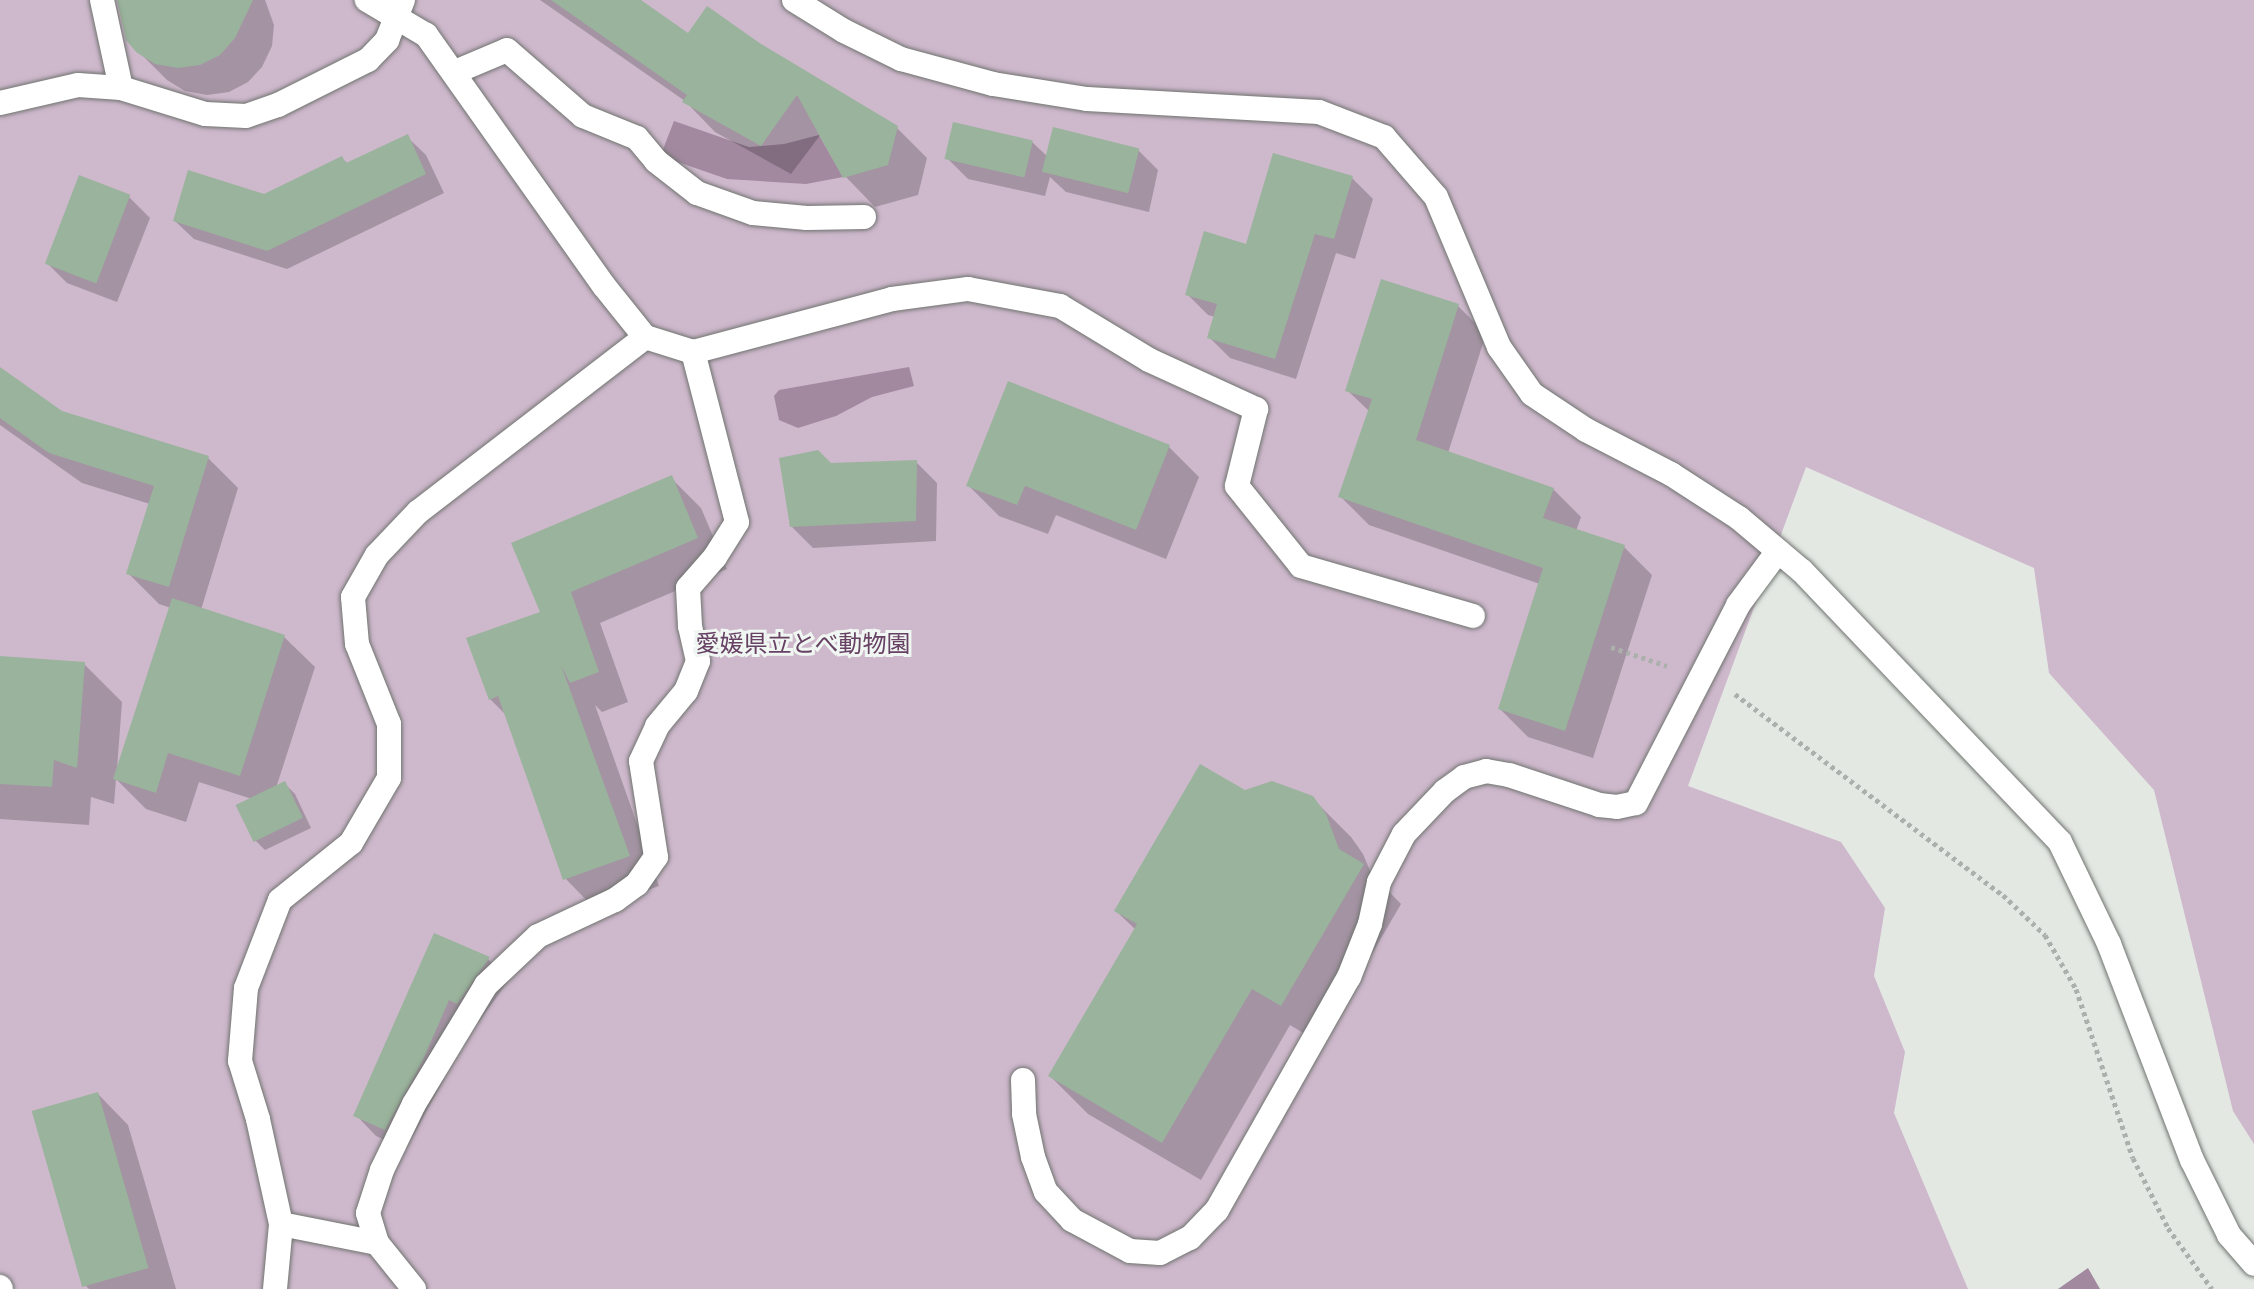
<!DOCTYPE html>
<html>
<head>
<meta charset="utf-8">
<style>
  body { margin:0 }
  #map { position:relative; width:2254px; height:1289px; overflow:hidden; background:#e3e8e3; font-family:Montserrat,"Noto Sans JP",sans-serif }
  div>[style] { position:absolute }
  .green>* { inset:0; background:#ceb8cc }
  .water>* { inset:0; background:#a2899f }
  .shadow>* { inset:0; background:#0003 }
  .building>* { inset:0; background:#9ab39c; transform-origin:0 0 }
  .path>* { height:5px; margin-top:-2.5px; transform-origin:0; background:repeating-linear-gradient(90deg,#acb0ac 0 4px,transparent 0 8px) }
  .roads { filter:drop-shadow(0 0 2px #707470) drop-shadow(0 0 2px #707470) }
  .service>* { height:24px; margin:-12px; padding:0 12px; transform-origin:12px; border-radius:12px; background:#fff }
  span { translate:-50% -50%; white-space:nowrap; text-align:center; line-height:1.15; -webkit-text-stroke:6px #f0f6f1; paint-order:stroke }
  .park-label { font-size:24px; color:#674164 }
</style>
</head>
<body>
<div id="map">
  <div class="green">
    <i style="clip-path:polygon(0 0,2254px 0,2254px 1144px,2233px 1111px,2154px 790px,2049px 673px,2034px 568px,1806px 467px,1688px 786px,1841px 842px,1885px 908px,1874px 976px,1905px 1052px,1894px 1113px,1968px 1289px,0 1289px)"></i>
  </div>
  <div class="water">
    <i style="clip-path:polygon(674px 121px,749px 147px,784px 144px,819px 135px,843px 177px,806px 184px,727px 179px,672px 160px,662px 152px)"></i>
    <i style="clip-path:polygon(909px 367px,914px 386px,872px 397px,836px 416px,798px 428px,779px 420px,774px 396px,779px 390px)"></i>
    <i style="clip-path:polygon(2088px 1268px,2100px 1289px,2058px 1289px)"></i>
  </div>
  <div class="shadow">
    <i style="clip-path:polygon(118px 0,265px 0,274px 25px,272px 46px,262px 67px,248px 82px,229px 92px,207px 95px,185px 91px,167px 80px,138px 51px)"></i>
    <i style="clip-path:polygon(540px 0,637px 0,689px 36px,760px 46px,896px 127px,927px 158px,918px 195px,875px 207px,845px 176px,821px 134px,791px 174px,715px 132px,685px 101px)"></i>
    <i style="clip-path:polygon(407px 137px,426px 155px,444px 193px,287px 269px,194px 239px,175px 221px,265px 197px,342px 158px,348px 164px)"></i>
    <i style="clip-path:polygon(1032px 142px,1048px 157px,1138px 150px,1158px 170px,1149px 212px,1066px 192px,1050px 177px,1045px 196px,968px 179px,947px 158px)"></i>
    <i style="clip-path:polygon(80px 178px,129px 197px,150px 218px,117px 302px,67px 283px,46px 262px)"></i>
    <i style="clip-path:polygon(1352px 178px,1373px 199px,1355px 259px,1336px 253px,1296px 379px,1230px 358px,1209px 337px,1216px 317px,1208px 315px,1187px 294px,1248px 247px)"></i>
    <i style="clip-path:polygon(1458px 306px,1486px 334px,1448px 453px,1553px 489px,1581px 517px,1576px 531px,1624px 547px,1652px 575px,1593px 758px,1528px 737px,1500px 709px,1540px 584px,1369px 525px,1341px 497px,1370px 412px,1347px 390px)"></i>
    <i style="clip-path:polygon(0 369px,61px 413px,208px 458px,238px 488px,201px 610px,284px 637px,315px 667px,276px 788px,285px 784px,295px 794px,311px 828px,265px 850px,255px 840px,252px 799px,199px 782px,186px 822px,146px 809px,116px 779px,114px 804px,91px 797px,89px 825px,0 819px,0 658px,84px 664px,122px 702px,117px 769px,171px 608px,159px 604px,128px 573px,150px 504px,82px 483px,0 425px)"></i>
    <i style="clip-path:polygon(1169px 447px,1199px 477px,1166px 559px,1056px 515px,1048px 534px,999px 516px,968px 485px)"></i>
    <i style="clip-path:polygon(916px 462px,937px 483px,936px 541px,813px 548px,792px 527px)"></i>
    <i style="clip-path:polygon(671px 478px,701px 508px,727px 569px,600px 623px,628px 702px,602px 712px,595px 705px,659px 886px,595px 909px,565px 878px,507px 716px,490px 699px,543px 613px)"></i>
    <i style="clip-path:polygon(1245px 792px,1312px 798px,1351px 837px,1363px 854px,1371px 873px,1401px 904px,1320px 1043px,1290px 1025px,1201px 1180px,1088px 1114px,1050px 1076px,1136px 930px,1116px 911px)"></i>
    <i style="clip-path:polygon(435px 935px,488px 959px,509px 980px,478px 1023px,470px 1020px,442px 1083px,406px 1149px,376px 1136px,356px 1115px)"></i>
    <i style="clip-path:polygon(98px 1094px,128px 1125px,176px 1289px,89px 1289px,86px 1286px)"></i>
  </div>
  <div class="building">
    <i style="clip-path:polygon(117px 0,253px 0,235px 38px,220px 55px,200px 65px,178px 68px,155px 64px,136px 52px,126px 40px)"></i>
    <i style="clip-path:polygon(551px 0,641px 0,688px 33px,707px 6px,761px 44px,898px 126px,888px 165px,843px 178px,797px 95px,761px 146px,682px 102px,687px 95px)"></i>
    <i style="left:953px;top:122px;width:82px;height:38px;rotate:13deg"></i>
    <i style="left:1053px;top:127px;width:89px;height:46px;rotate:14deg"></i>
    <i style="clip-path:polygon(408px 134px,426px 174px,267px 251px,173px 221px,188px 170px,264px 194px,342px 156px,346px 163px)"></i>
    <i style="clip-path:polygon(1273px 153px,1353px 176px,1334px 239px,1315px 234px,1275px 359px,1207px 338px,1217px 304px,1185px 295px,1204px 231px,1246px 244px)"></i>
    <i style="left:79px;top:175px;width:55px;height:95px;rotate:21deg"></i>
    <i style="clip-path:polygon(1381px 279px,1459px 304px,1416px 440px,1554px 488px,1543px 518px,1625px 545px,1565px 731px,1498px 709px,1543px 568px,1338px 497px,1372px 399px,1345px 391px)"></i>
    <i style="clip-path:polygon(0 367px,62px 411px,209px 456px,169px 587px,126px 574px,154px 486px,49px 453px,0 418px)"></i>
    <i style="clip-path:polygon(1008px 381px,1170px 445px,1136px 530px,1025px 486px,1017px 505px,966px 486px)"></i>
    <i style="clip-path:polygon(818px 450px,831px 463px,917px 460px,916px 521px,790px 527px,779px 458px)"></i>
    <i style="clip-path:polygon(672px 475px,698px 538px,571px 592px,599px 672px,570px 683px,561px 665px,630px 856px,563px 880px,498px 696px,489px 700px,466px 638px,540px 612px,511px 543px)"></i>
    <i style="clip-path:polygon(172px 598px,285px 635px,240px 776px,168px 753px,156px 793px,113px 779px)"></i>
    <i style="clip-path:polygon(0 656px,85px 662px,77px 768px,54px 760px,52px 787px,0 784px)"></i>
    <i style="clip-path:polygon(1200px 764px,1245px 790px,1272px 781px,1313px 796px,1326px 814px,1339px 849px,1364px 864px,1281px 1006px,1252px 989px,1162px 1143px,1048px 1076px,1137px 924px,1114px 911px)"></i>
    <i style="left:285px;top:781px;width:41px;height:55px;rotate:64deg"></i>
    <i style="clip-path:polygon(434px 933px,490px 957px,457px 1004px,449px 1000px,422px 1062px,385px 1130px,353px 1116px)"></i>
    <i style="left:98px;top:1092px;width:183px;height:69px;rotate:74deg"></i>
  </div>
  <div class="path">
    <i style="left:1611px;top:647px;width:59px;rotate:18.7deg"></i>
    <i style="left:1735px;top:694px;width:335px;rotate:36.9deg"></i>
    <i style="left:2003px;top:895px;width:58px;rotate:43.6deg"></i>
    <i style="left:2045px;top:935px;width:62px;rotate:60.1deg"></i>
    <i style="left:2076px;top:989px;width:178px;rotate:71.4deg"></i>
    <i style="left:2133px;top:1158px;width:78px;rotate:63.4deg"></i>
    <i style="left:2168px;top:1228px;width:75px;rotate:54.2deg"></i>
  </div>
  <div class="roads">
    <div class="service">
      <i style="left:102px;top:0;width:90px;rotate:77.8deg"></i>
      <i style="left:794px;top:0;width:59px;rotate:31.8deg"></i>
      <i style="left:844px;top:31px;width:64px;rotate:26.2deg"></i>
      <i style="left:901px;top:59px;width:95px;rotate:15.2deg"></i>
      <i style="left:993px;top:84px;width:95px;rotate:9.1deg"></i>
      <i style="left:1087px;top:99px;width:232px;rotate:3.2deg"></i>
      <i style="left:1319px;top:112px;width:70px;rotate:21deg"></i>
      <i style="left:1384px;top:137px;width:79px;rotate:49.1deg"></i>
      <i style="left:1436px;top:197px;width:163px;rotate:67.2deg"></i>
      <i style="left:1499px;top:347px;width:57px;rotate:54.9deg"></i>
      <i style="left:1532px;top:394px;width:65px;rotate:33.7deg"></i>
      <i style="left:1586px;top:430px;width:96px;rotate:27.4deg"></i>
      <i style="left:1671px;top:474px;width:81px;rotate:32.9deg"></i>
      <i style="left:1739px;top:518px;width:82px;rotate:40.1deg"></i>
      <i style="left:1802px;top:571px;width:374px;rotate:46.4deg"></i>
      <i style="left:2060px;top:842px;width:113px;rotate:64.3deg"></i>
      <i style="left:2109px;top:944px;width:231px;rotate:69deg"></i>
      <i style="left:2192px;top:1160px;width:84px;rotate:63.7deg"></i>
      <i style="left:2229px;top:1235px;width:38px;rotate:49deg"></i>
      <i style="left:455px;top:72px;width:56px;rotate:-22.9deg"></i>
      <i style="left:507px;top:50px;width:101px;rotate:41deg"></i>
      <i style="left:583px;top:116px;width:58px;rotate:22.2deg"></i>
      <i style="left:637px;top:138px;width:30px;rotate:50deg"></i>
      <i style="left:656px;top:161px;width:52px;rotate:38deg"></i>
      <i style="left:697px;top:193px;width:59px;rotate:19.7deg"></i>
      <i style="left:753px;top:213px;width:54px;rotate:5.3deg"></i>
      <i style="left:807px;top:218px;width:57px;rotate:-1deg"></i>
      <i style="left:0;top:103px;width:80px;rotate:-13deg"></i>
      <i style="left:78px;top:85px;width:43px;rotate:4deg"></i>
      <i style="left:121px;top:88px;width:88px;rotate:17.2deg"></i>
      <i style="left:205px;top:114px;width:41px;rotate:2.8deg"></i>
      <i style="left:246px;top:116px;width:34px;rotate:-19deg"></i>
      <i style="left:278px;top:105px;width:101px;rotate:-26.6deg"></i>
      <i style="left:368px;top:60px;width:28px;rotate:-46deg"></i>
      <i style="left:387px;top:40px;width:43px;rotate:-68.2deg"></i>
      <i style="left:693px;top:352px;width:206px;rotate:-14.9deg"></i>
      <i style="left:892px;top:299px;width:77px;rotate:-7.5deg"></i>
      <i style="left:968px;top:289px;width:94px;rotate:10.5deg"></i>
      <i style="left:1060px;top:306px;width:104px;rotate:31.2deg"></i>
      <i style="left:1149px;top:360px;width:118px;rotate:24.6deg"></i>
      <i style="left:1256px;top:409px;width:79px;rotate:103.9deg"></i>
      <i style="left:1237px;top:486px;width:102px;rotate:51.3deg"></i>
      <i style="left:1301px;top:566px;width:179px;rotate:16.2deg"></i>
      <i style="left:1023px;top:1080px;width:34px;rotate:88deg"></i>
      <i style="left:1024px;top:1114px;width:44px;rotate:78.2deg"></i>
      <i style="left:1033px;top:1157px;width:37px;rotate:70deg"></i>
      <i style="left:1046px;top:1192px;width:38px;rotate:47deg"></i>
      <i style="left:1072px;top:1220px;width:66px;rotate:28.1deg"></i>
      <i style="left:1130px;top:1251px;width:30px;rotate:4deg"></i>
      <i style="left:1160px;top:1253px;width:34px;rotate:-27deg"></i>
      <i style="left:1190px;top:1238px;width:39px;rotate:-46deg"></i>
      <i style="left:1217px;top:1210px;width:268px;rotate:-60.5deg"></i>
      <i style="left:1349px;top:977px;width:57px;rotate:-68.4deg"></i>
      <i style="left:1370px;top:924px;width:43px;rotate:-77.9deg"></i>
      <i style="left:1379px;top:882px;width:54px;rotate:-62.5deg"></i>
      <i style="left:1404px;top:834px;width:59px;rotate:-46.4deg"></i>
      <i style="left:1445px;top:791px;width:24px;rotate:-36deg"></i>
      <i style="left:1464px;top:777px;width:23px;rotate:-15deg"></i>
      <i style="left:1486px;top:771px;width:23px;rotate:10deg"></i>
      <i style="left:1509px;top:775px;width:95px;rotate:18.4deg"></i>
      <i style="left:1599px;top:805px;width:18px;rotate:6deg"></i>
      <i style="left:1617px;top:807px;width:19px;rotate:-12deg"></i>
      <i style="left:1636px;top:803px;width:223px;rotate:-62.7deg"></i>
      <i style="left:1738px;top:605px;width:67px;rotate:-53.5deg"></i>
      <i style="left:281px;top:1224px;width:98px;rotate:11.2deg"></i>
      <i style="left:0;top:1287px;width:2px;rotate:63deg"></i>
      <i style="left:275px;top:1289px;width:65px;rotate:-84.7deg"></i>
      <i style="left:281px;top:1224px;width:107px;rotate:-102.4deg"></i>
      <i style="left:258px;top:1119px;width:61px;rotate:-107.2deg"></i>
      <i style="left:240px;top:1061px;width:73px;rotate:-85.3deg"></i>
      <i style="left:246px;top:988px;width:94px;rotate:-68.9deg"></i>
      <i style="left:280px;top:900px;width:91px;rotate:-38.8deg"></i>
      <i style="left:351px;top:843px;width:75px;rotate:-59.7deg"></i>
      <i style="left:389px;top:778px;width:54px;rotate:-90deg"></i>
      <i style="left:389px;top:724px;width:86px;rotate:-111.8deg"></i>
      <i style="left:357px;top:644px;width:47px;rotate:-94.9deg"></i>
      <i style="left:353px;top:597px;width:48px;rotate:-60.3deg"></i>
      <i style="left:377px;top:555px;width:59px;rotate:-46.4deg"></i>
      <i style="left:418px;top:512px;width:287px;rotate:-37.6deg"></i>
      <i style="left:645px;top:337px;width:65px;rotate:-128.8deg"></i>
      <i style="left:604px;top:286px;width:308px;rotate:-125.3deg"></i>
      <i style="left:426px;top:35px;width:69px;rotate:-149.3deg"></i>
      <i style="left:414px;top:1289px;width:59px;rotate:-128.8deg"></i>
      <i style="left:377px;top:1243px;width:31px;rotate:-107deg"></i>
      <i style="left:368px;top:1213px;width:45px;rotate:-72deg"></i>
      <i style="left:382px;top:1170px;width:73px;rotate:-64.1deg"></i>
      <i style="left:414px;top:1104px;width:139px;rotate:-58.8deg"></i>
      <i style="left:486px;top:985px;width:71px;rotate:-43.3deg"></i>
      <i style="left:538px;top:936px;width:85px;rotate:-25.1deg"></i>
      <i style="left:615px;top:900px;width:27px;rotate:-36deg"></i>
      <i style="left:637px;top:884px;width:33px;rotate:-55deg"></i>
      <i style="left:656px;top:857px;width:97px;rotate:-98.9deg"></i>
      <i style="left:641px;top:761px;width:38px;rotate:-65deg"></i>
      <i style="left:657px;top:726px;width:45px;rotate:-50.4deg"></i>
      <i style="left:686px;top:691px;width:32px;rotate:-68deg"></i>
      <i style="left:698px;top:661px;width:36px;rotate:-103deg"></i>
      <i style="left:690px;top:626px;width:38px;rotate:-93deg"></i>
      <i style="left:688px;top:588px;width:41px;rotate:-48.9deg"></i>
      <i style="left:715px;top:557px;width:41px;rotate:-57.8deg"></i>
      <i style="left:737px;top:522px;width:176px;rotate:-104.5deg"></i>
      <i style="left:693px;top:352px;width:50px;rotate:-162.6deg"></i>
    </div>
  </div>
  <div class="park-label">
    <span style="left:803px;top:644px">愛媛県立とべ動物園</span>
  </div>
</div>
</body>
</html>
